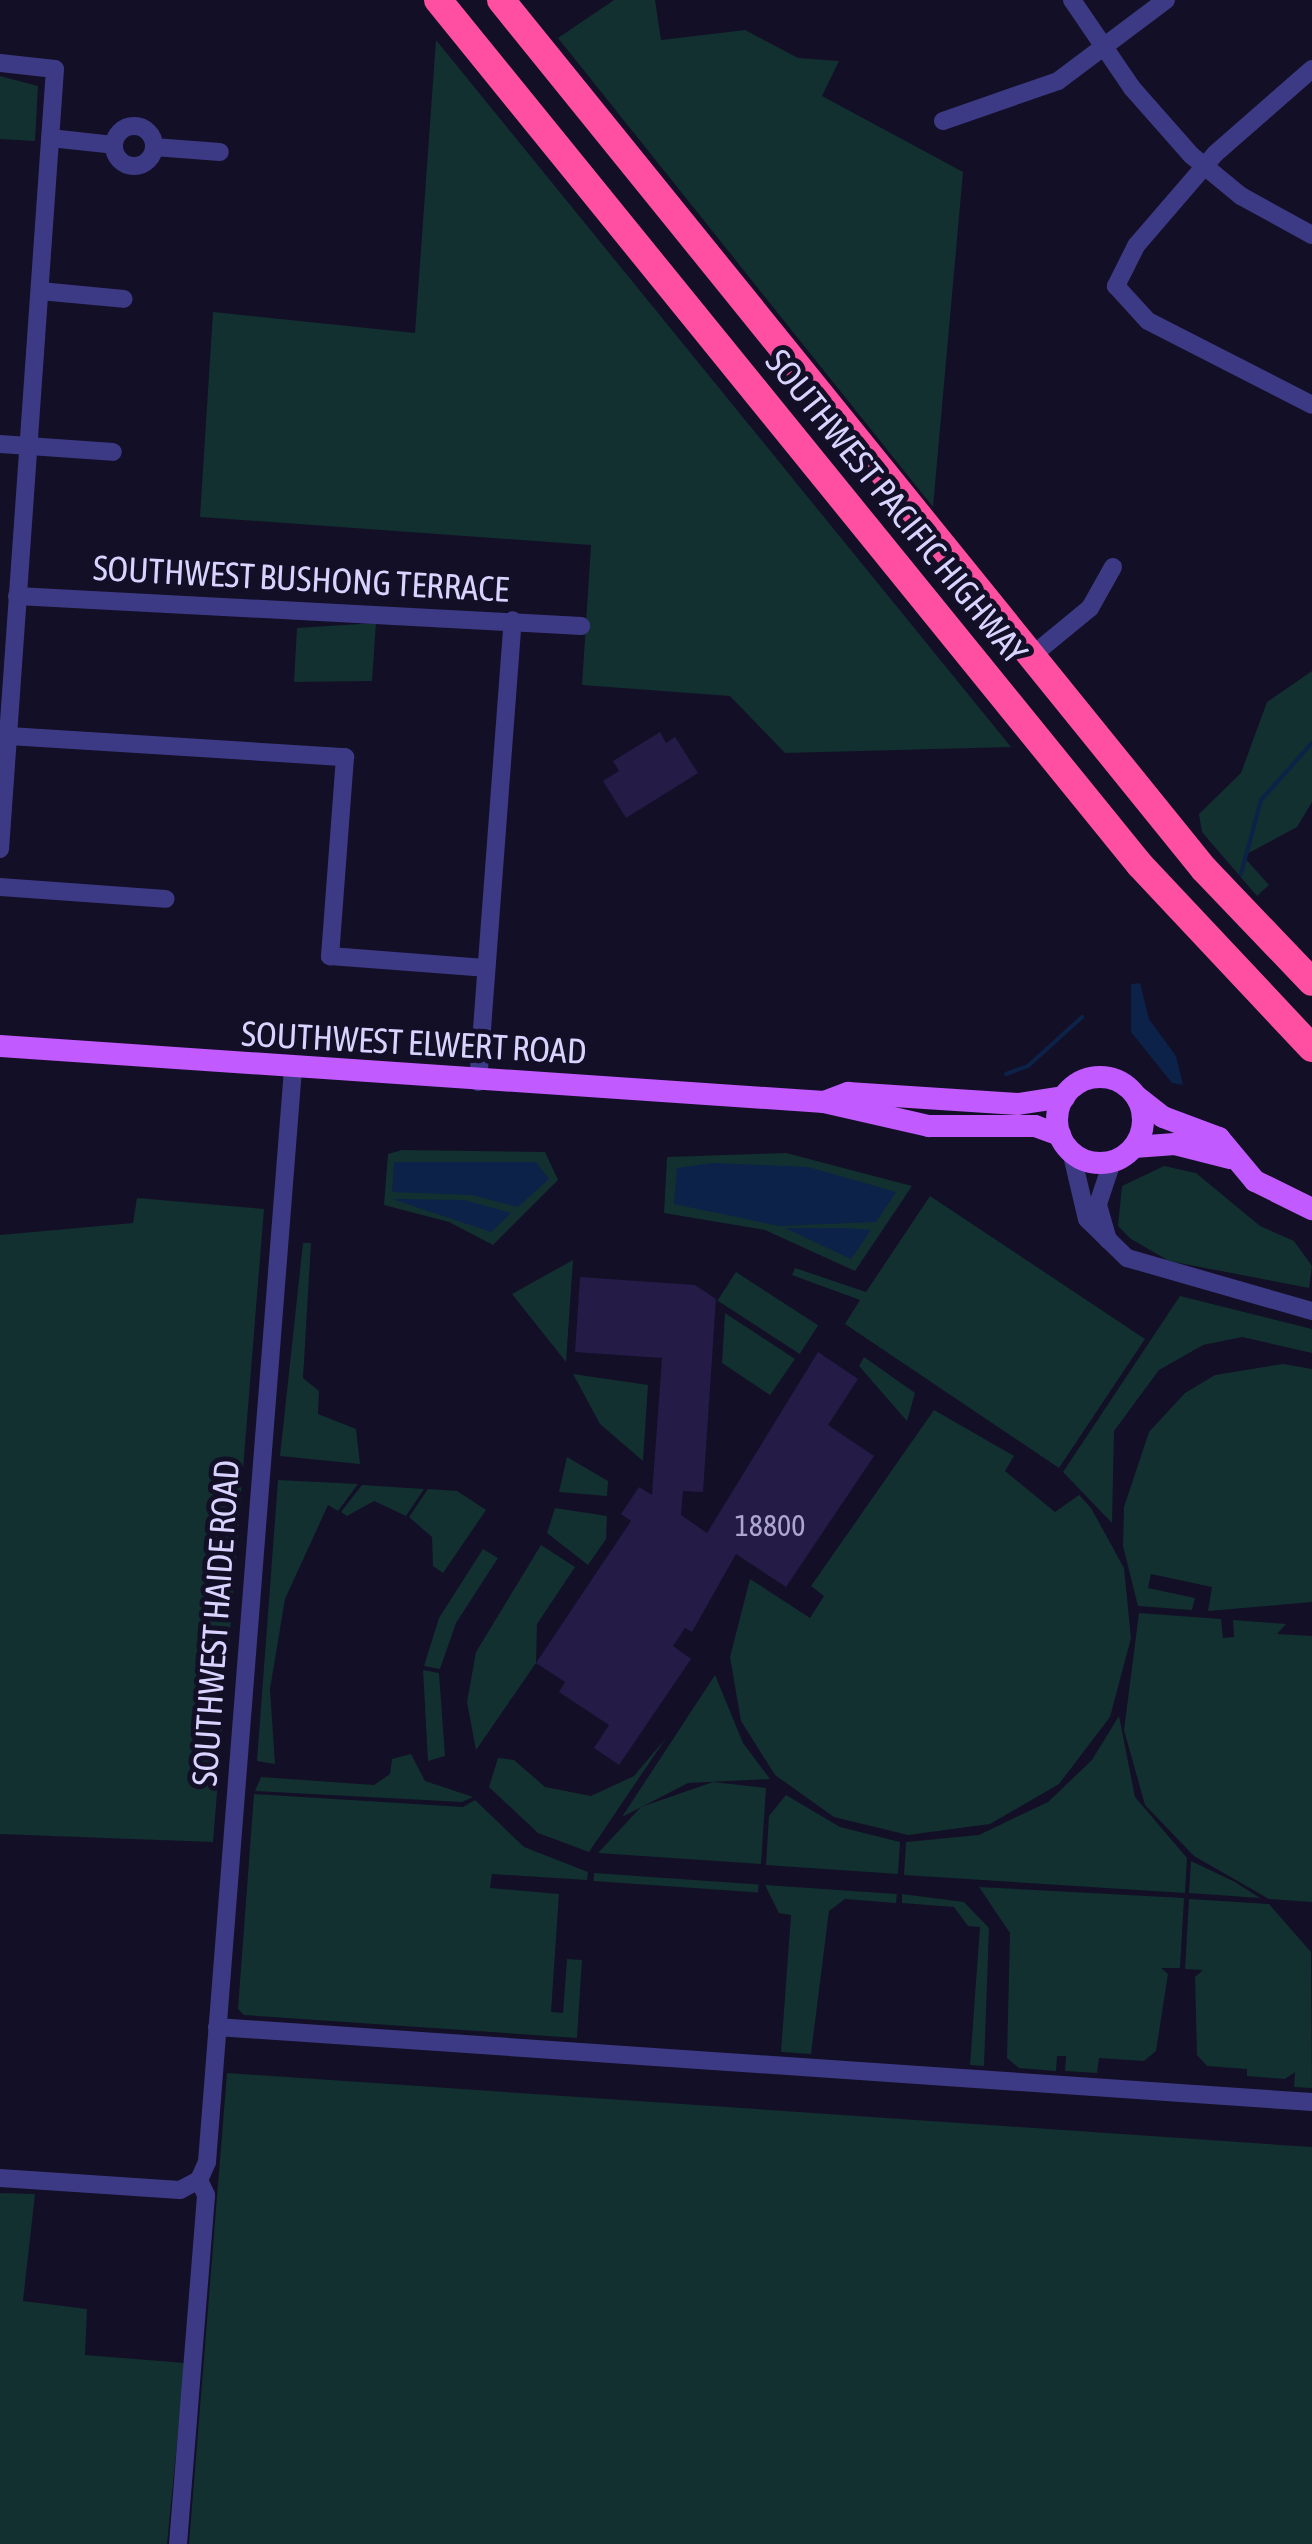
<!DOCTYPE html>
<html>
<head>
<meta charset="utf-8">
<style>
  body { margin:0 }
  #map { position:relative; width:1312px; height:2544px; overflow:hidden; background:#130f26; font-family:"Asap Condensed",sans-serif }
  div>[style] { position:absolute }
  .green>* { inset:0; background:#12302f; transform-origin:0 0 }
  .water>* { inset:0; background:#0c2248 }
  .stream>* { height:4px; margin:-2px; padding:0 2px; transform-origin:2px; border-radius:2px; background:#0c2248 }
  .building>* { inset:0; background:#241b47 }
  .minor>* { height:18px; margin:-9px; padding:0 9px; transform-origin:9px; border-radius:9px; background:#3d3a85 }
  .minor>.ring { margin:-9px; padding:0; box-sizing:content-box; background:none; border:18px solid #3d3a85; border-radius:50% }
  .major>* { height:22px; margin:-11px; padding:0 11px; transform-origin:11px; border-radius:11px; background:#c25bff }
  .major>.ring { margin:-11px; padding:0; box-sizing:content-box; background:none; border:22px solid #c25bff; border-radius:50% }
  .highway>* { height:28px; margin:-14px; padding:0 14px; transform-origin:14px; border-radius:14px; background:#ff4fa3 }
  span { translate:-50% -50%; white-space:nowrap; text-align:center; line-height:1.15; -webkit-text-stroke:10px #130f26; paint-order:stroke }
  .number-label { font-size:30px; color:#aca6d1 }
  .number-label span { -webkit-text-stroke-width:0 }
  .street-label { font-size:35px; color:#d9d4ff }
</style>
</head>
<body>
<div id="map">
  <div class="green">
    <i style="clip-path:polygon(614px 0,655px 0,661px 40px,745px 30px,798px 58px,839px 61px,822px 96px,963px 172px,933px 507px,558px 38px)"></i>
    <i style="clip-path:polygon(436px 40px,1011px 747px,785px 753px,730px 696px,582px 685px,591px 545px,200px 517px,213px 312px,415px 333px)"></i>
    <i style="clip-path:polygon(0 76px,38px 86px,35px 141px,0 139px)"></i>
    <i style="clip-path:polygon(376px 623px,372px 681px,294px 682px,297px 628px)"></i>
    <i style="clip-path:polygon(1312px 671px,1312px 802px,1297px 827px,1243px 856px,1269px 885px,1257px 896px,1202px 832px,1199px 814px,1241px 773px,1267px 702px)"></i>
    <i style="clip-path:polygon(402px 1150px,545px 1152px,558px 1180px,493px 1245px,449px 1222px,384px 1205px,388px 1154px)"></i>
    <i style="clip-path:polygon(786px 1153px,912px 1186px,855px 1271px,765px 1230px,664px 1213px,667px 1157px)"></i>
    <i style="clip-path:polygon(1164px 1166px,1196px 1173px,1260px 1226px,1294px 1241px,1312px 1266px,1309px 1288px,1169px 1261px,1131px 1239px,1118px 1226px,1122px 1186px)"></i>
    <i style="clip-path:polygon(930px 1196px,1145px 1339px,1059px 1468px,845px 1324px,860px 1300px,792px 1275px,795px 1268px,866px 1292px)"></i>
    <i style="clip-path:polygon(137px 1198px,264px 1209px,213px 1842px,0 1834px,0 1235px,133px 1223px)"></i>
    <i style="clip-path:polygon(303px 1243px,311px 1243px,303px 1378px,319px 1391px,318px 1414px,356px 1429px,360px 1464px,280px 1456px)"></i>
    <i style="clip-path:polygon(573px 1260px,566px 1362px,512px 1294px)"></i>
    <i style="left:736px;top:1272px;width:98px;height:34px;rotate:33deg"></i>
    <i style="clip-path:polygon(1180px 1296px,1312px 1329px,1312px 1353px,1242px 1337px,1203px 1345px,1159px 1370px,1114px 1431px,1112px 1523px,1063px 1472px)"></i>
    <i style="clip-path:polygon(725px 1313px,795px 1359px,770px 1395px,722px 1363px)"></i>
    <i style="clip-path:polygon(864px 1357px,915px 1393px,907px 1421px,859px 1366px)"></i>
    <i style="clip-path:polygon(1283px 1364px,1312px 1369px,1312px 1602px,1208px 1611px,1212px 1587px,1151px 1574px,1148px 1588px,1195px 1598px,1192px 1610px,1138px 1606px,1123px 1546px,1124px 1507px,1149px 1432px,1185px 1393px,1215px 1375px)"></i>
    <i style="clip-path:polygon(573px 1374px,648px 1385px,643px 1461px,600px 1424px)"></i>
    <i style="clip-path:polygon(934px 1410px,1014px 1456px,1005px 1471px,1055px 1512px,1079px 1495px,1091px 1508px,1124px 1568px,1131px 1638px,1110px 1717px,1059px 1784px,990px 1824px,908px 1835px,834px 1817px,775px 1775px,741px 1721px,730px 1657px,750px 1579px,810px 1618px,824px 1596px,811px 1586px)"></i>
    <i style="clip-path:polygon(567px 1457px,608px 1481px,607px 1496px,559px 1492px)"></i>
    <i style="clip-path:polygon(278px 1480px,358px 1484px,338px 1511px,328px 1505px,285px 1599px,270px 1689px,275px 1764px,257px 1761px)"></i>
    <i style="clip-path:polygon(362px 1485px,424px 1489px,406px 1516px,374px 1501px,347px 1516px,341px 1512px)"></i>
    <i style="clip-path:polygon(428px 1489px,457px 1491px,486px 1510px,443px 1573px,433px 1566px,432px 1537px,409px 1517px)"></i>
    <i style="clip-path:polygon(555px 1508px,607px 1516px,606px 1539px,588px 1565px,547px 1533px)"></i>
    <i style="clip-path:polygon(541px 1545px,575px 1567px,537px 1624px,536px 1663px,476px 1750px,467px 1702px,476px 1652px)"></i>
    <i style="clip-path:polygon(483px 1549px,498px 1558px,456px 1623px,440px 1669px,424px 1666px,439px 1618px)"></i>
    <i style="clip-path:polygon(1139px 1613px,1221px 1619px,1223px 1638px,1234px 1637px,1233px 1620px,1286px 1624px,1277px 1634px,1312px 1636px,1312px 1902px,1269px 1899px,1194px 1856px,1145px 1805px,1124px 1730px)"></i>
    <i style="clip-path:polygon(423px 1670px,439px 1673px,445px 1756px,428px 1761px)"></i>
    <i style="clip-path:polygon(715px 1675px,743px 1743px,770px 1779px,688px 1783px,622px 1817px)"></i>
    <i style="clip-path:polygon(1119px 1716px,1135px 1797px,1187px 1858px,1185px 1893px,904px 1875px,906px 1842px,979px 1835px,1048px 1802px,1092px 1760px)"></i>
    <i style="clip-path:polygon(666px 1738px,589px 1852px,538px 1833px,489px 1787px,498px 1758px,514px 1760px,545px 1787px,591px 1796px,634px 1776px)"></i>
    <i style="clip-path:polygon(411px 1754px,425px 1781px,473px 1797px,462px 1802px,255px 1791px,261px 1777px,374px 1785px,390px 1774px,392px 1759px)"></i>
    <i style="clip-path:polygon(713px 1782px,766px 1788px,761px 1864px,598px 1853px,641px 1807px)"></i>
    <i style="clip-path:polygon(254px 1794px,463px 1807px,475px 1800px,524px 1847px,588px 1872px,587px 1880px,492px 1874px,490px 1888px,559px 1894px,551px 2012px,563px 2013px,567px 1959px,582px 1960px,577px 2038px,244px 2015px,238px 2009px)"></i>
    <i style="clip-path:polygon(786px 1795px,840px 1827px,900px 1842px,898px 1874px,766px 1865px,769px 1816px)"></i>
    <i style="clip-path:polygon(1191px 1861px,1235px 1882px,1260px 1898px,1189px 1893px)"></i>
    <i style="left:594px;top:1873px;width:165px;height:8px;rotate:4deg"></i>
    <i style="clip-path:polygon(765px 1885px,897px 1894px,896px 1903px,845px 1899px,829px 1911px,811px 2054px,781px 2052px,791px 1915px,779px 1913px)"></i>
    <i style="clip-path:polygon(979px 1887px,1184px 1898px,1180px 1968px,1161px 1968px,1168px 1974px,1156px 2051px,1144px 2061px,1099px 2058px,1097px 2073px,1065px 2071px,1066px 2056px,1057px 2056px,1056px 2071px,1019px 2068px,1007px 2058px,1010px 1933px)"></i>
    <i style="clip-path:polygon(902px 1894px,964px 1902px,989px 1928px,984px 2066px,970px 2065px,980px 1927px,968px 1926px,954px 1907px,902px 1903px)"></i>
    <i style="clip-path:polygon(1189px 1899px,1269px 1904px,1311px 1952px,1312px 2088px,1294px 2087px,1295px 2072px,1285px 2079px,1247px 2076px,1247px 2069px,1207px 2066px,1197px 2055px,1195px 1977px,1203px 1970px,1185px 1969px)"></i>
    <i style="clip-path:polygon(227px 2073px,1312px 2147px,1312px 2544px,189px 2544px)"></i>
    <i style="clip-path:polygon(0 2193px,35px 2194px,23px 2301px,87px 2309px,85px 2355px,185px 2363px,167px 2544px,0 2544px)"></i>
  </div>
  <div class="water">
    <i style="clip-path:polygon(1140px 983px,1149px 1019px,1176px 1056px,1183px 1085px,1172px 1083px,1131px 1032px,1131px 984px)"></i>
    <i style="clip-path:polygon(394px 1162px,536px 1162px,549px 1179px,518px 1207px,472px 1195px,392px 1192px)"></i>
    <i style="clip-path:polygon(713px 1163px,808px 1167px,896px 1192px,876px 1222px,779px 1226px,674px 1204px,677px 1168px)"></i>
    <i style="clip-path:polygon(392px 1199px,464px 1200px,511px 1213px,491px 1232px)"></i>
    <i style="clip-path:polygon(785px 1228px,847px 1228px,871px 1230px,851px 1259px)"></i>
  </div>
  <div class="stream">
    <i style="left:1241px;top:874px;width:77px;rotate:-74.9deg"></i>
    <i style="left:1261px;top:800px;width:76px;rotate:-48.2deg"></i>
    <i style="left:1006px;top:1074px;width:23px;rotate:-20deg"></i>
    <i style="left:1028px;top:1066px;width:73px;rotate:-42.2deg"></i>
  </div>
  <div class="building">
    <i style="clip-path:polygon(660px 732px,666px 743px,675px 737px,698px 773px,626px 818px,603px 781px,619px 771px,613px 761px)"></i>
    <i style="clip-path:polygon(580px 1277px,695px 1285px,716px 1299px,703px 1492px,683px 1491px,681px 1515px,707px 1533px,818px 1352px,858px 1379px,828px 1425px,874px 1456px,786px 1587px,736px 1554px,692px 1632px,685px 1628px,673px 1646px,691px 1659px,619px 1765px,594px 1748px,609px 1725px,559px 1692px,565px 1682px,536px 1663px,631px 1521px,621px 1514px,639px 1487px,652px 1495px,662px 1358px,575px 1352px)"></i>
  </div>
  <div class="minor">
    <i style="left:1072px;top:0;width:107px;rotate:55.7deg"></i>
    <i style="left:1132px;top:88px;width:89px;rotate:48.6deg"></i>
    <i style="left:1191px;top:155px;width:65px;rotate:39.4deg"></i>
    <i style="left:1241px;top:196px;width:81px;rotate:28.8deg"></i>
    <i style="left:0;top:63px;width:55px;rotate:6.2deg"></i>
    <i style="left:55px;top:69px;width:782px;rotate:94.03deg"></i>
    <i style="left:1312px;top:69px;width:129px;rotate:138.8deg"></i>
    <i style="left:1215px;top:154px;width:121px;rotate:130.7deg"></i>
    <i style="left:1136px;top:246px;width:45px;rotate:116.6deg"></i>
    <i style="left:1116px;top:286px;width:47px;rotate:47.6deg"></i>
    <i style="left:1148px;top:321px;width:184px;rotate:27.1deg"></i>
    <i style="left:943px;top:121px;width:122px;rotate:-19.2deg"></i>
    <i style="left:1058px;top:81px;width:135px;rotate:-36.9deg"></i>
    <i class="ring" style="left:114px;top:126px;width:22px;height:22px"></i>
    <i style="left:50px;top:138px;width:64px;rotate:6.2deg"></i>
    <i style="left:154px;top:147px;width:66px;rotate:4.3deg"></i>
    <i style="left:40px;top:291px;width:84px;rotate:5.4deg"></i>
    <i style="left:0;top:444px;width:113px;rotate:4deg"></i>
    <i style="left:17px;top:596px;width:565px;rotate:3.04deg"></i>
    <i style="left:1034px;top:654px;width:72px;rotate:-39.4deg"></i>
    <i style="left:1090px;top:608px;width:47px;rotate:-60.7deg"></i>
    <i style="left:9px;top:736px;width:337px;rotate:3.6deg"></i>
    <i style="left:345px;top:757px;width:200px;rotate:94.3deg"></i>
    <i style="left:330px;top:956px;width:155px;rotate:4.4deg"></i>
    <i style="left:0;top:887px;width:166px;rotate:4.1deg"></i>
    <i style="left:478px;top:1082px;width:463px;rotate:-85.7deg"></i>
    <i style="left:1071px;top:1151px;width:70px;rotate:76.8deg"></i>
    <i style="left:1087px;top:1219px;width:56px;rotate:44.3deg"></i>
    <i style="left:1127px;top:1258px;width:192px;rotate:16deg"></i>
    <i style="left:1108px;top:1240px;width:37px;rotate:-106deg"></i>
    <i style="left:1098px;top:1204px;width:44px;rotate:-71.6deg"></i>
    <i style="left:217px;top:2027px;width:1098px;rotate:3.92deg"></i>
    <i style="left:0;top:2178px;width:180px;rotate:3.8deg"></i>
    <i style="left:180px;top:2190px;width:21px;rotate:-28deg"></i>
    <i style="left:199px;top:2180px;width:20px;rotate:-66deg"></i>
    <i style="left:207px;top:2162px;width:1095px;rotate:-85.5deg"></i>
    <i style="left:178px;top:2544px;width:350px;rotate:-85.4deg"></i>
    <i style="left:206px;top:2195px;width:17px;rotate:-115deg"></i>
  </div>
  <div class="major">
    <i style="left:0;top:1046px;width:826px;rotate:3.89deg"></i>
    <i style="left:824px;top:1102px;width:108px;rotate:12.9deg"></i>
    <i style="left:929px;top:1126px;width:106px"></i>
    <i style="left:1035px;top:1126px;width:27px;rotate:20deg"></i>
    <i class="ring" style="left:1057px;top:1077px;width:64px;height:64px"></i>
    <i style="left:1136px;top:1096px;width:34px;rotate:38deg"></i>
    <i style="left:1163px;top:1117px;width:60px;rotate:20.6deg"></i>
    <i style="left:1219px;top:1138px;width:56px;rotate:50.1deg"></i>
    <i style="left:1255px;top:1181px;width:64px;rotate:26.2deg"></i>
    <i style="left:824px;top:1102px;width:26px;rotate:-21deg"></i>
    <i style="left:848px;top:1093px;width:170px;rotate:3.7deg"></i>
    <i style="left:1018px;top:1104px;width:47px;rotate:-8.7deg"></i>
    <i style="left:1134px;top:1147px;width:41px;rotate:-4.2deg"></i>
    <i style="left:1175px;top:1144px;width:57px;rotate:14.3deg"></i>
  </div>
  <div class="highway">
    <i style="left:438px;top:0;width:1114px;rotate:50.94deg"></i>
    <i style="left:1140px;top:865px;width:251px;rotate:46.8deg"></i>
    <i style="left:501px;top:0;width:1118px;rotate:51.03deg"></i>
    <i style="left:1204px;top:869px;width:156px;rotate:46.3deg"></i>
  </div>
  <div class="number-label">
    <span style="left:770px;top:1525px">18800</span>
  </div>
  <div class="street-label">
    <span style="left:897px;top:506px;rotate:51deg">SOUTHWEST PACIFIC HIGHWAY</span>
    <span style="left:301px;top:578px;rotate:3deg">SOUTHWEST BUSHONG TERRACE</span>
    <span style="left:414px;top:1042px;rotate:3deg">SOUTHWEST ELWERT ROAD</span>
    <span style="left:215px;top:1623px;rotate:-86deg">SOUTHWEST HAIDE ROAD</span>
  </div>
</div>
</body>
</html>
